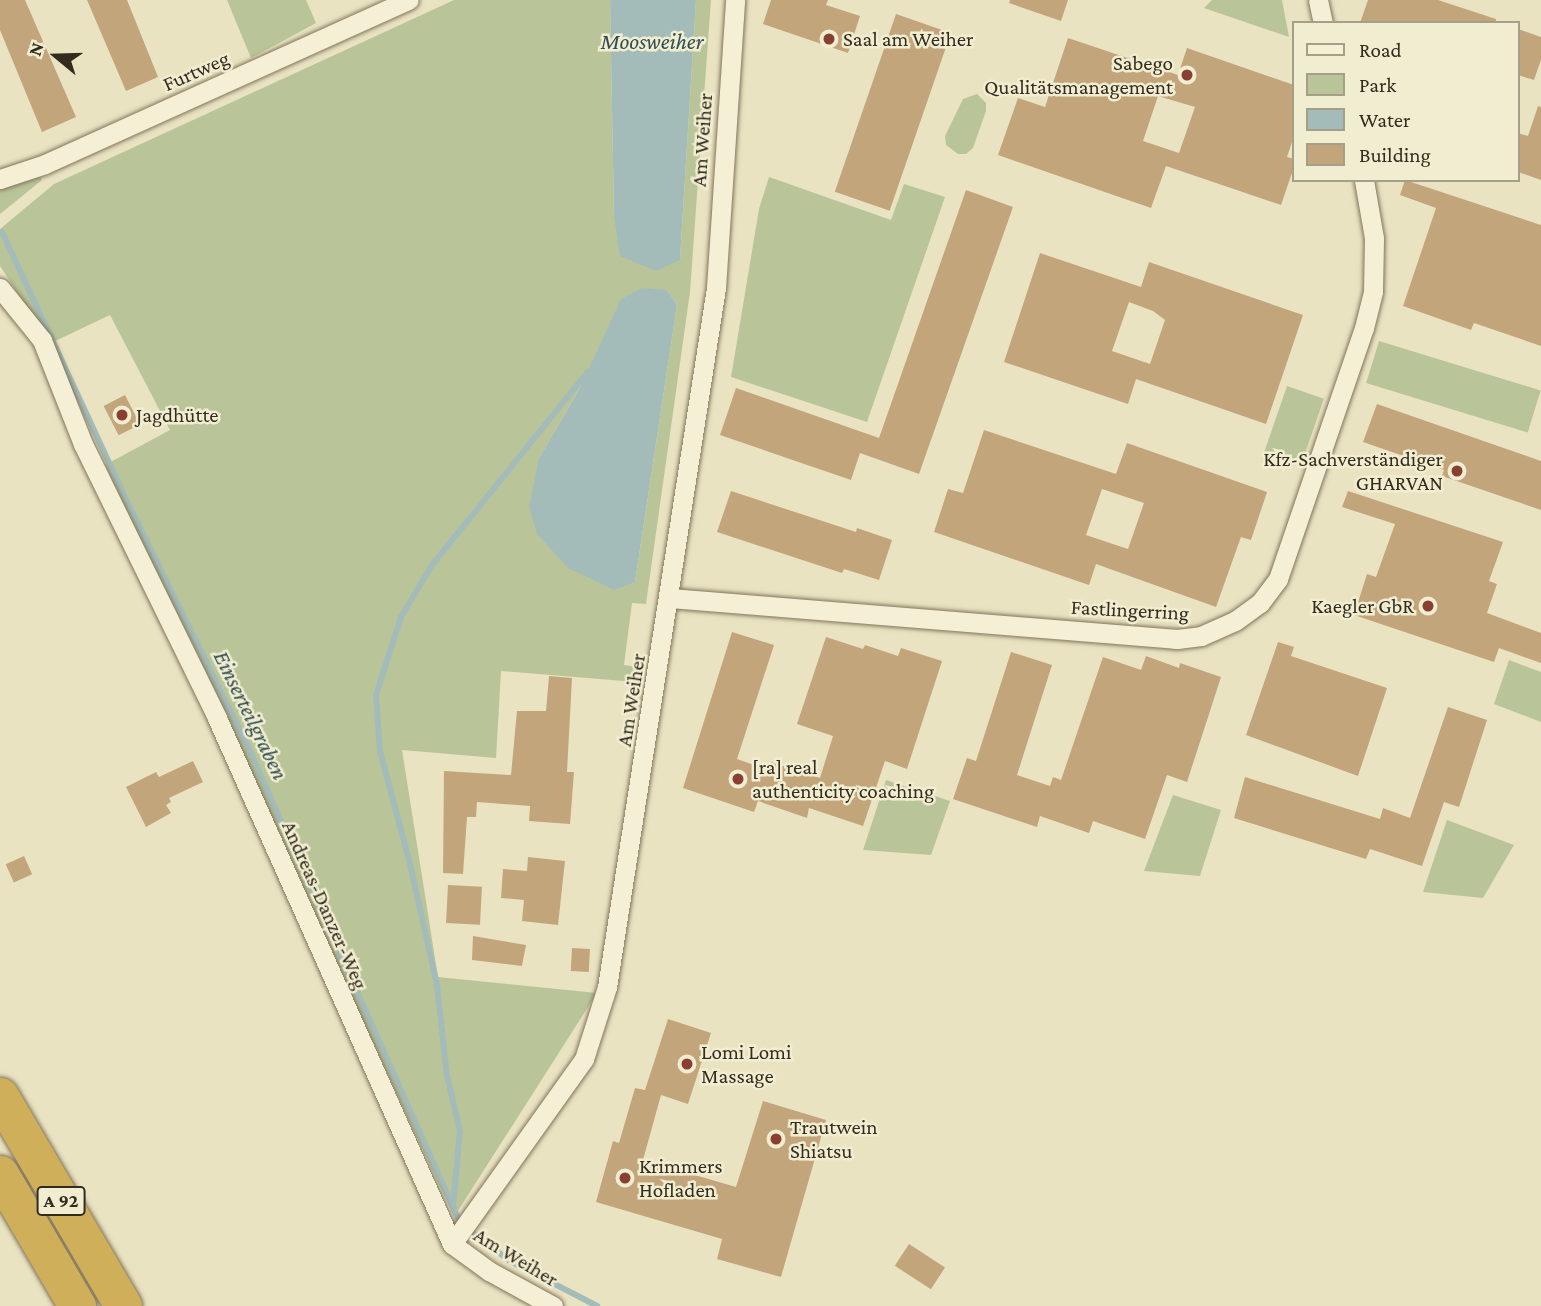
<!DOCTYPE html>
<html>
<head>
<meta charset="utf-8">
<style>
  body { margin:0 }
  #map { position:relative; width:1541px; height:1306px; overflow:hidden; background:#e9e3c2; font-family:"Crimson Pro",serif }
  div>[style] { position:absolute }
  .green>* { inset:0; background:#b9c598; transform-origin:0 0 }
  .water>* { inset:0; background:#a4bcb9 }
  .stream>* { height:6px; margin:-3px; padding:0 3px; transform-origin:3px; border-radius:3px; background:#a4bcb9 }
  .building>* { inset:0; background:#c3a57c; transform-origin:0 0 }
  .roads { filter:drop-shadow(0 0 2px #81755b) drop-shadow(0 0 2px #81755b) }
  .street>* { height:19px; margin:-9.5px; padding:0 9.5px; transform-origin:9.5px; border-radius:9.5px; background:#f5f0d5 }
  .highway>* { height:37px; margin:-18.5px; padding:0 18.5px; transform-origin:18.5px; border-radius:18.5px; background:#d0af5b }
  .dots>* { width:19px; height:19px; translate:-50% -50%; box-sizing:border-box; border:4px solid #f1edd1; border-radius:50% }
  span { translate:-50% -50%; white-space:nowrap; text-align:center; line-height:1.15; -webkit-text-stroke:5px #f1edd1; paint-order:stroke }
  .shield-label span { padding:2px 5px; background:#f1edd1; border:2px solid; border-radius:5px; -webkit-text-stroke-width:0 }
  .shield-label { font-size:19px; color:#322b1e; font-weight:700 }
  .poi-label { font-size:21px; color:#322b1e }
  .left { translate:0 -50%; text-align:left }
  .right { translate:-100% -50%; text-align:right }
  .street-label { font-size:21px; color:#322b1e }
  .water-label { font-size:23px; color:#2f4d50; font-style:italic }
  .legend { position:absolute; left:1292px; top:21px; width:228px; height:161px; box-sizing:border-box; background:#f1edd1; border:2px solid #a59f89; margin:0; padding:9px 12px; list-style:none; font-size:21px; color:#322b1e }
  .legend li { display:flex; align-items:center; gap:14px; height:35px }
  .legend b { width:35px; border:2px solid #a59f89 }
  .north { position:absolute; left:21px; top:21px; width:70px; height:70px; -webkit-text-stroke:5px #f1edd1; paint-order:stroke; rotate:289deg; font-size:19px; font-weight:700; line-height:28px; text-align:center; color:#322b1e }
  .north::after { content:''; display:block; margin:auto; width:24px; height:32px; background:#322b1e; clip-path:polygon(50% 0,100% 100%,50% 72%,0 100%) }
</style>
</head>
<body>
<div id="map">
  <div class="green">
    <i style="clip-path:polygon(227px 0,306px 0,316px 23px,251px 58px)"></i>
    <i style="clip-path:polygon(evenodd,454px 0,610px 0,614px 216px,680px 260px,696px 0,711px 0,690px 292px,646px 604px,632px 603px,624px 665px,638px 667px,636px 682px,501px 671px,496px 758px,402px 750px,438px 977px,597px 993px,454px 1217px,105px 465px,170px 430px,110px 315px,51px 343px,0 266px,0 229px,54px 184px,454px 0,667px 290px,677px 305px,635px 582px,539px 458px,580px 388px,667px 290px)"></i>
    <i style="clip-path:polygon(1212px 0,1282px 0,1289px 37px,1204px 8px)"></i>
    <i style="clip-path:polygon(977px 94px,986px 103px,986px 111px,973px 148px,966px 154px,958px 154px,946px 145px,945px 136px,963px 99px)"></i>
    <i style="clip-path:polygon(40px 176px,42px 180px,0 214px,0 190px)"></i>
    <i style="clip-path:polygon(769px 177px,891px 220px,904px 184px,945px 197px,867px 422px,731px 377px,759px 209px)"></i>
    <i style="left:1379px;top:341px;width:169px;height:44px;rotate:17deg"></i>
    <i style="left:1287px;top:386px;width:39px;height:69px;rotate:19deg"></i>
    <i style="clip-path:polygon(1509px 660px,1541px 672px,1541px 722px,1494px 704px)"></i>
    <i style="clip-path:polygon(886px 780px,950px 801px,931px 855px,863px 850px)"></i>
    <i style="clip-path:polygon(1173px 795px,1221px 810px,1200px 876px,1144px 871px)"></i>
    <i style="clip-path:polygon(1447px 820px,1514px 845px,1483px 898px,1423px 892px)"></i>
  </div>
  <div class="water">
    <i style="clip-path:polygon(610px 0,696px 0,680px 260px,656px 271px,620px 256px,614px 216px)"></i>
    <i style="clip-path:polygon(642px 288px,667px 290px,677px 305px,635px 582px,614px 590px,568px 568px,537px 534px,529px 507px,539px 458px,580px 388px,621px 299px)"></i>
  </div>
  <div class="stream">
    <i style="left:2px;top:232px;width:290px;rotate:65.1deg"></i>
    <i style="left:124px;top:495px;width:281px;rotate:63.8deg"></i>
    <i style="left:248px;top:747px;width:516px;rotate:65.97deg"></i>
    <i style="left:453px;top:1206px;width:75px;rotate:-84.7deg"></i>
    <i style="left:460px;top:1131px;width:57px;rotate:-103.3deg"></i>
    <i style="left:447px;top:1076px;width:92px;rotate:-96.3deg"></i>
    <i style="left:437px;top:985px;width:128px;rotate:-102.6deg"></i>
    <i style="left:409px;top:860px;width:113px;rotate:-104.9deg"></i>
    <i style="left:380px;top:751px;width:56px;rotate:-94.1deg"></i>
    <i style="left:376px;top:695px;width:82px;rotate:-72.2deg"></i>
    <i style="left:401px;top:617px;width:61px;rotate:-59.2deg"></i>
    <i style="left:432px;top:565px;width:248px;rotate:-51.1deg"></i>
    <i style="left:474px;top:1234px;width:45px;rotate:36.9deg"></i>
    <i style="left:510px;top:1261px;width:98px;rotate:27.3deg"></i>
  </div>
  <div class="building">
    <i style="clip-path:polygon(0 0,25px 0,76px 117px,42px 132px,0 30px)"></i>
    <i style="clip-path:polygon(87px 0,127px 0,158px 77px,126px 91px)"></i>
    <i style="clip-path:polygon(771px 0,828px 0,826px 5px,860px 16px,848px 53px,763px 24px)"></i>
    <i style="clip-path:polygon(1010px 0,1068px 0,1061px 21px,1009px 3px)"></i>
    <i style="clip-path:polygon(1368px 0,1438px 0,1496px 19px,1496px 23px,1360px 23px)"></i>
    <i style="left:896px;top:14px;width:58px;height:188px;rotate:19deg"></i>
    <i style="clip-path:polygon(1518px 29px,1541px 37px,1541px 60px,1534px 80px,1518px 75px)"></i>
    <i style="clip-path:polygon(evenodd,1068px 38px,1178px 75px,1187px 48px,1294px 85px,1294px 136px,1287px 157px,1294px 159px,1294px 167px,1281px 205px,1166px 166px,1151px 208px,998px 155px,1018px 98px,1045px 107px,1068px 38px,1158px 96px,1195px 107px,1179px 153px,1143px 141px,1158px 96px)"></i>
    <i style="clip-path:polygon(1538px 106px,1541px 107px,1541px 180px,1518px 172px,1518px 133px,1528px 136px)"></i>
    <i style="clip-path:polygon(1405px 180px,1541px 225px,1541px 346px,1474px 323px,1471px 330px,1403px 306px,1436px 208px,1400px 195px)"></i>
    <i style="clip-path:polygon(966px 190px,1013px 207px,919px 474px,860px 453px,851px 480px,720px 435px,736px 388px,879px 438px)"></i>
    <i style="clip-path:polygon(evenodd,1040px 253px,1141px 287px,1149px 262px,1303px 315px,1266px 424px,1136px 379px,1128px 404px,1004px 362px,1040px 253px,1129px 302px,1153px 311px,1165px 320px,1150px 364px,1112px 351px,1129px 302px)"></i>
    <i style="left:125px;top:395px;width:33px;height:24px;rotate:63deg"></i>
    <i style="clip-path:polygon(1377px 404px,1541px 461px,1541px 510px,1442px 476px,1444px 470px,1363px 442px)"></i>
    <i style="clip-path:polygon(evenodd,984px 430px,1116px 474px,1127px 443px,1267px 492px,1251px 540px,1241px 537px,1216px 607px,1096px 564px,1089px 585px,934px 532px,948px 489px,963px 493px,984px 430px,1102px 489px,1144px 503px,1128px 549px,1086px 535px,1102px 489px)"></i>
    <i style="clip-path:polygon(731px 491px,856px 532px,857px 528px,892px 540px,879px 580px,844px 569px,842px 573px,717px 532px)"></i>
    <i style="clip-path:polygon(1348px 491px,1503px 542px,1489px 581px,1497px 584px,1487px 613px,1541px 633px,1541px 663px,1499px 648px,1494px 662px,1354px 615px,1367px 574px,1376px 577px,1395px 524px,1342px 507px)"></i>
    <i style="clip-path:polygon(732px 632px,774px 645px,737px 759px,768px 770px,771px 762px,820px 778px,833px 736px,797px 724px,826px 637px,863px 649px,865px 645px,898px 656px,901px 648px,942px 661px,907px 769px,885px 761px,863px 826px,809px 808px,807px 818px,758px 801px,754px 812px,683px 788px)"></i>
    <i style="clip-path:polygon(1278px 642px,1294px 647px,1291px 656px,1387px 688px,1358px 776px,1246px 735px)"></i>
    <i style="clip-path:polygon(1011px 652px,1052px 665px,1017px 775px,1050px 786px,1053px 777px,1061px 780px,1103px 657px,1141px 670px,1146px 656px,1179px 668px,1180px 663px,1221px 677px,1187px 782px,1167px 775px,1145px 839px,1093px 821px,1089px 833px,1040px 816px,1037px 827px,953px 799px,967px 758px,976px 761px)"></i>
    <i style="clip-path:polygon(549px 676px,572px 678px,567px 772px,574px 772px,570px 824px,529px 821px,530px 806px,477px 802px,476px 817px,467px 817px,463px 874px,443px 873px,444px 771px,511px 775px,517px 711px,546px 711px)"></i>
    <i style="clip-path:polygon(1448px 707px,1487px 720px,1459px 807px,1444px 802px,1422px 866px,1370px 849px,1366px 859px,1234px 818px,1245px 777px,1380px 819px,1383px 808px,1410px 818px)"></i>
    <i style="clip-path:polygon(193px 761px,203px 782px,169px 798px,171px 802px,166px 805px,171px 813px,146px 827px,126px 787px,156px 772px,159px 777px)"></i>
    <i style="left:24px;top:856px;width:20px;height:20px;rotate:66deg"></i>
    <i style="clip-path:polygon(528px 857px,565px 861px,558px 925px,522px 921px,524px 900px,501px 898px,503px 869px,527px 871px)"></i>
    <i style="left:448px;top:885px;width:34px;height:38px;rotate:3deg"></i>
    <i style="clip-path:polygon(473px 936px,526px 945px,522px 966px,472px 960px)"></i>
    <i style="left:572px;top:948px;width:18px;height:23px;rotate:3deg"></i>
    <i style="clip-path:polygon(668px 1019px,711px 1033px,688px 1104px,661px 1095px,643px 1160px,736px 1187px,763px 1101px,826px 1120px,781px 1277px,717px 1259px,722px 1239px,596px 1202px,613px 1141px,619px 1143px,635px 1088px,645px 1090px)"></i>
    <i style="left:909px;top:1244px;width:43px;height:26px;rotate:33deg"></i>
  </div>
  <div class="roads">
    <div class="street">
      <i style="left:1318px;top:0;width:24px;rotate:78deg"></i>
      <i style="left:0;top:179px;width:47px;rotate:-18.4deg"></i>
      <i style="left:45px;top:164px;width:399px;rotate:-24.3deg"></i>
      <i style="left:0;top:288px;width:67px;rotate:51.1deg"></i>
      <i style="left:42px;top:340px;width:112px;rotate:68.5deg"></i>
      <i style="left:83px;top:444px;width:305px;rotate:63.9deg"></i>
      <i style="left:217px;top:718px;width:576px;rotate:65.93deg"></i>
      <i style="left:452px;top:1244px;width:46px;rotate:36.1deg"></i>
      <i style="left:489px;top:1271px;width:73px;rotate:28.7deg"></i>
      <i style="left:670px;top:598px;width:509px;rotate:4.62deg"></i>
      <i style="left:1177px;top:639px;width:24px;rotate:-7deg"></i>
      <i style="left:1201px;top:636px;width:37px;rotate:-24deg"></i>
      <i style="left:1235px;top:621px;width:31px;rotate:-36deg"></i>
      <i style="left:1260px;top:603px;width:30px;rotate:-53deg"></i>
      <i style="left:1278px;top:579px;width:265px;rotate:-71.1deg"></i>
      <i style="left:1364px;top:328px;width:38px;rotate:-76deg"></i>
      <i style="left:1373px;top:291px;width:53px;rotate:-88.9deg"></i>
      <i style="left:1374px;top:238px;width:59px;rotate:-99.8deg"></i>
      <i style="left:452px;top:1244px;width:227px;rotate:-54.5deg"></i>
      <i style="left:584px;top:1059px;width:76px;rotate:-72.3deg"></i>
      <i style="left:607px;top:987px;width:707px;rotate:-81.14deg"></i>
      <i style="left:716px;top:288px;width:289px;rotate:-86.2deg"></i>
    </div>
    <div class="highway">
      <i style="left:0;top:1096px;width:243px;rotate:59.6deg"></i>
      <i style="left:0;top:1174px;width:153px;rotate:59.7deg"></i>
    </div>
  </div>
  <div class="dots">
    <i style="left:829px;top:39px;background:#893f32"></i>
    <i style="left:1187px;top:75px;background:#893f32"></i>
    <i style="left:122px;top:415px;background:#893f32"></i>
    <i style="left:1457px;top:471px;background:#893f32"></i>
    <i style="left:1428px;top:606px;background:#893f32"></i>
    <i style="left:738px;top:779px;background:#893f32"></i>
    <i style="left:687px;top:1064px;background:#893f32"></i>
    <i style="left:776px;top:1139px;background:#893f32"></i>
    <i style="left:625px;top:1178px;background:#893f32"></i>
  </div>
  <div class="shield-label">
    <span style="left:61px;top:1201px">A 92</span>
  </div>
  <div class="poi-label">
    <span class="left" style="left:843px;top:39px">Saal am Weiher</span>
    <span class="right" style="left:1173px;top:75px">Sabego<br>Qualitätsmanagement</span>
    <span class="left" style="left:136px;top:415px">Jagdhütte</span>
    <span class="right" style="left:1443px;top:471px">Kfz-Sachverständiger<br>GHARVAN</span>
    <span class="right" style="left:1414px;top:606px">Kaegler GbR</span>
    <span class="left" style="left:752px;top:779px">[ra] real<br>authenticity coaching</span>
    <span class="left" style="left:701px;top:1064px">Lomi Lomi<br>Massage</span>
    <span class="left" style="left:790px;top:1139px">Trautwein<br>Shiatsu</span>
    <span class="left" style="left:639px;top:1178px">Krimmers<br>Hofladen</span>
  </div>
  <div class="street-label">
    <span style="left:196px;top:71px;rotate:-24deg">Furtweg</span>
    <span style="left:702px;top:140px;rotate:-86deg">Am Weiher</span>
    <span style="left:1130px;top:610px;rotate:3deg">Fastlingerring</span>
    <span style="left:631px;top:700px;rotate:-81deg">Am Weiher</span>
    <span style="left:325px;top:905px;rotate:66deg">Andreas-Danzer-Weg</span>
    <span style="left:516px;top:1257px;rotate:31deg">Am Weiher</span>
  </div>
  <div class="water-label">
    <span style="left:652px;top:41px">Moosweiher</span>
    <span style="left:251px;top:715px;rotate:64deg">Einserteilgraben</span>
  </div>
  <ul class="legend">
  <li><b style="height:9px;background:#f5f0d5"></b>Road</li>
  <li><b style="height:19px;background:#b9c598"></b>Park</li>
  <li><b style="height:19px;background:#a4bcb9"></b>Water</li>
  <li><b style="height:19px;background:#c3a57c"></b>Building</li>
  </ul>
  <div class="north">N</div>
</div>
</body>
</html>
